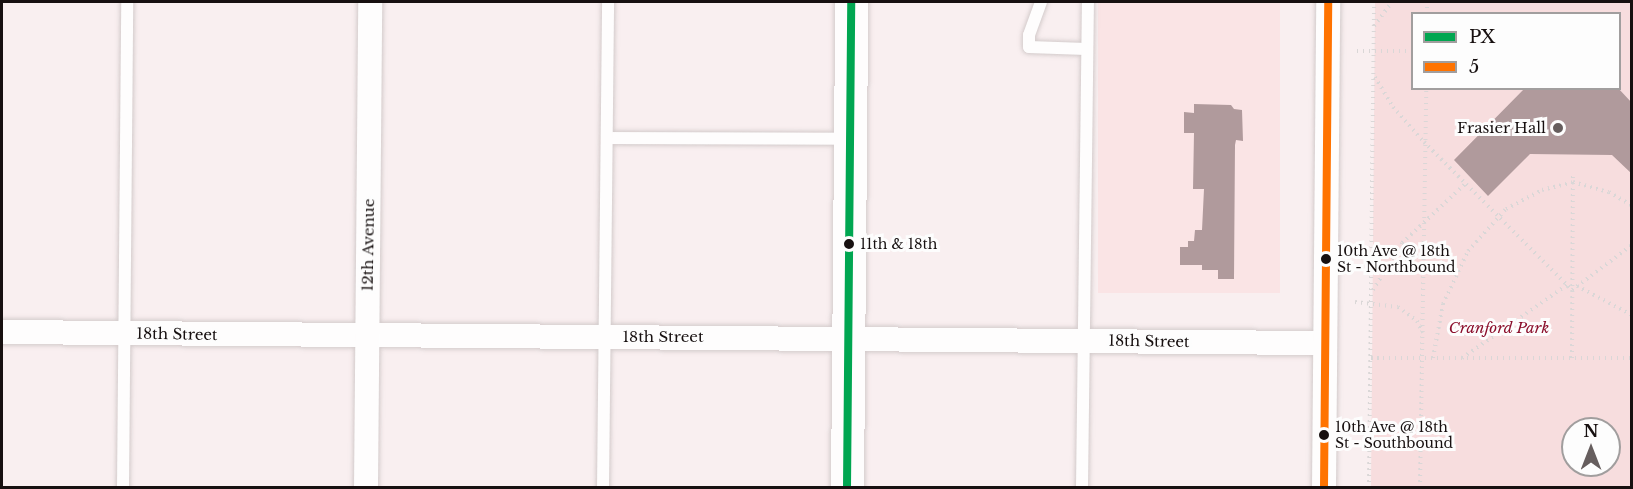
<!DOCTYPE html>
<html>
<head>
<meta charset="utf-8">
<style>
  body { margin:0 }
  #map { position:relative; width:1633px; height:489px; overflow:hidden; background:#f9eff0; font-family:"Libre Baskerville",serif }
  div>[style] { position:absolute }
  .built>* { inset:0; background:#fae4e5; transform-origin:0 0 }
  .green>* { inset:0; background:#f7ddde }
  .building>* { inset:0; background:#b09a9c }
  .path>* { height:4px; margin-top:-2px; transform-origin:0; background:repeating-linear-gradient(90deg,#dad7d7 0 1.5px,transparent 0 6px) }
  .roads { filter:drop-shadow(0 0 2px #d3cbcb) drop-shadow(0 0 2px #d3cbcb) }
  .service>* { height:12px; margin:-6px; padding:0 6px; transform-origin:6px; border-radius:6px; background:#fefdfd }
  .minor>* { height:24px; margin:-12px; padding:0 12px; transform-origin:12px; border-radius:12px; background:#fefdfd }
  .secondary>* { height:33px; margin:-16.5px; padding:0 16.5px; transform-origin:16.5px; border-radius:16.5px; background:#fefdfd }
  .bus-1>* { height:8px; margin:-4px; padding:0 4px; transform-origin:4px; border-radius:4px; background:#00a651 }
  .bus-2>* { height:8px; margin:-4px; padding:0 4px; transform-origin:4px; border-radius:4px; background:#ff7300 }
  .dots>* { width:16px; height:16px; translate:-50% -50%; box-sizing:border-box; border:3px solid #fdfdfd; border-radius:50% }
  span { translate:-50% -50%; white-space:nowrap; text-align:center; line-height:1.15; -webkit-text-stroke:6px #fdfdfd; paint-order:stroke }
  .bus-label { font-size:14px; color:#171010 }
  .left { translate:0 -50%; text-align:left }
  .poi-label { font-size:15px; color:#171010 }
  .right { translate:-100% -50%; text-align:right }
  .street-label { font-size:15px; color:#171010 }
  .park-label { font-size:15px; color:#8b0f2c; font-style:italic }
  .frame { position:absolute; inset:0; border:3px solid #171010; pointer-events:none }
  .legend { position:absolute; left:1411px; top:12px; width:210px; height:78px; box-sizing:border-box; background:#fdfdfd; border:2px solid #a19e9e; margin:0; padding:8px 10px; list-style:none; font-size:18px; color:#171010 }
  .legend li { display:flex; align-items:center; gap:12px; height:30px }
  .legend b { width:30px; border:2px solid #a19e9e }
  .north { position:absolute; left:1561px; top:417px; width:60px; height:60px; box-sizing:border-box; background:#fdfdfd; border:2px solid #a19e9e; border-radius:50%; rotate:0deg; font-size:16px; font-weight:700; line-height:24px; text-align:center; color:#171010 }
  .north::after { content:''; display:block; margin:auto; width:21px; height:27px; background:#665e5e; clip-path:polygon(50% 0,100% 100%,50% 72%,0 100%) }
</style>
</head>
<body>
<div id="map">
  <div class="built">
    <i style="left:1098px;top:2px;width:182px;height:291px"></i>
  </div>
  <div class="green">
    <i style="clip-path:polygon(evenodd,1375px 2px,1631px 2px,1631px 487px,1371px 487px,1375px 2px,1412px 14px,1620px 14px,1620px 88px,1412px 88px,1412px 14px,1375px 2px,1573px 429px,1609px 429px,1609px 465px,1573px 465px,1573px 429px)"></i>
  </div>
  <div class="building">
    <i style="clip-path:polygon(1525px 88px,1618px 88px,1632px 103px,1632px 174px,1612px 155px,1530px 154px,1488px 196px,1454px 160px)"></i>
    <i style="clip-path:polygon(1194px 104px,1231px 105px,1234px 109px,1242px 110px,1243px 141px,1236px 140px,1235px 145px,1234px 279px,1218px 279px,1218px 270px,1202px 270px,1202px 265px,1180px 265px,1180px 247px,1188px 247px,1188px 241px,1194px 241px,1195px 230px,1202px 230px,1204px 189px,1193px 189px,1194px 133px,1184px 133px,1184px 112px,1194px 113px)"></i>
  </div>
  <div class="path">
    <i style="left:1427px;top:14px;width:12px;rotate:-90deg"></i>
    <i style="left:1374px;top:26px;width:30px;rotate:-53deg"></i>
    <i style="left:1357px;top:51px;width:55px"></i>
    <i style="left:1375px;top:77px;width:35px;rotate:59deg"></i>
    <i style="left:1393px;top:107px;width:47px;rotate:48.5deg"></i>
    <i style="left:1424px;top:142px;width:209px;rotate:45deg"></i>
    <i style="left:1572px;top:290px;width:75px;rotate:-36.9deg"></i>
    <i style="left:1577px;top:286px;width:62px;rotate:27.8deg"></i>
    <i style="left:1373px;top:290px;width:55px;rotate:-58.3deg"></i>
    <i style="left:1402px;top:243px;width:86px;rotate:-43.1deg"></i>
    <i style="left:1355px;top:302px;width:43px;rotate:6.6deg"></i>
    <i style="left:1398px;top:307px;width:24px;rotate:36deg"></i>
    <i style="left:1417px;top:321px;width:13px;rotate:63deg"></i>
    <i style="left:1371px;top:358px;width:261px"></i>
    <i style="left:1433px;top:358px;width:55px;rotate:-79.5deg"></i>
    <i style="left:1443px;top:304px;width:59px;rotate:-64.7deg"></i>
    <i style="left:1468px;top:251px;width:57px;rotate:-47.9deg"></i>
    <i style="left:1506px;top:209px;width:41px;rotate:-27.8deg"></i>
    <i style="left:1542px;top:190px;width:32px;rotate:-14deg"></i>
    <i style="left:1573px;top:182px;width:37px;rotate:16deg"></i>
    <i style="left:1609px;top:192px;width:27px;rotate:31deg"></i>
    <i style="left:1462px;top:358px;width:128px;rotate:-34.8deg"></i>
    <i style="left:1572px;top:358px;width:184px;rotate:-89.7deg"></i>
    <i style="left:1369px;top:488px;width:486px;rotate:-89.4deg"></i>
    <i style="left:1420px;top:488px;width:400px;rotate:-89.1deg"></i>
  </div>
  <div class="roads">
    <div class="service">
      <i style="left:1041px;top:2px;width:35px;rotate:110deg"></i>
      <i style="left:1029px;top:35px;width:12px;rotate:90deg"></i>
      <i style="left:1029px;top:47px;width:57px;rotate:2deg"></i>
      <i style="left:607px;top:138px;width:241px;rotate:0.2deg"></i>
      <i style="left:123px;top:488px;width:486px;rotate:-89.5deg"></i>
      <i style="left:603px;top:488px;width:486px;rotate:-89.4deg"></i>
      <i style="left:1082px;top:488px;width:486px;rotate:-89.3deg"></i>
    </div>
    <div class="minor">
      <i style="left:2px;top:332px;width:1323px;rotate:0.48deg"></i>
      <i style="left:366px;top:488px;width:486px;rotate:-89.5deg"></i>
      <i style="left:1324px;top:488px;width:486px;rotate:-89.5deg"></i>
    </div>
    <div class="secondary">
      <i style="left:847px;top:488px;width:486px;rotate:-89.5deg"></i>
    </div>
  </div>
  <div class="bus-1">
    <i style="left:847px;top:488px;width:486px;rotate:-89.5deg"></i>
  </div>
  <div class="bus-2">
    <i style="left:1324px;top:488px;width:486px;rotate:-89.5deg"></i>
  </div>
  <div class="dots">
    <i style="left:1558px;top:128px;background:#665e5e"></i>
    <i style="left:849px;top:244px;background:#171010"></i>
    <i style="left:1326px;top:259px;background:#171010"></i>
    <i style="left:1324px;top:435px;background:#171010"></i>
  </div>
  <div class="bus-label">
    <span class="left" style="left:860px;top:244px">11th &amp; 18th</span>
    <span class="left" style="left:1337px;top:259px">10th Ave @ 18th<br>St - Northbound</span>
    <span class="left" style="left:1335px;top:435px">10th Ave @ 18th<br>St - Southbound</span>
  </div>
  <div class="poi-label">
    <span class="right" style="left:1546px;top:128px">Frasier Hall</span>
  </div>
  <div class="street-label">
    <span style="left:368px;top:245px;rotate:-89deg">12th Avenue</span>
    <span style="left:177px;top:334px;rotate:1deg">18th Street</span>
    <span style="left:663px;top:337px">18th Street</span>
    <span style="left:1149px;top:341px;rotate:1deg">18th Street</span>
  </div>
  <div class="park-label">
    <span style="left:1499px;top:328px">Cranford Park</span>
  </div>
  <div class="frame"></div>
  <ul class="legend">
  <li><b style="height:8px;background:#00a651"></b>PX</li>
  <li><b style="height:8px;background:#ff7300"></b>5</li>
  </ul>
  <div class="north">N</div>
</div>
</body>
</html>
